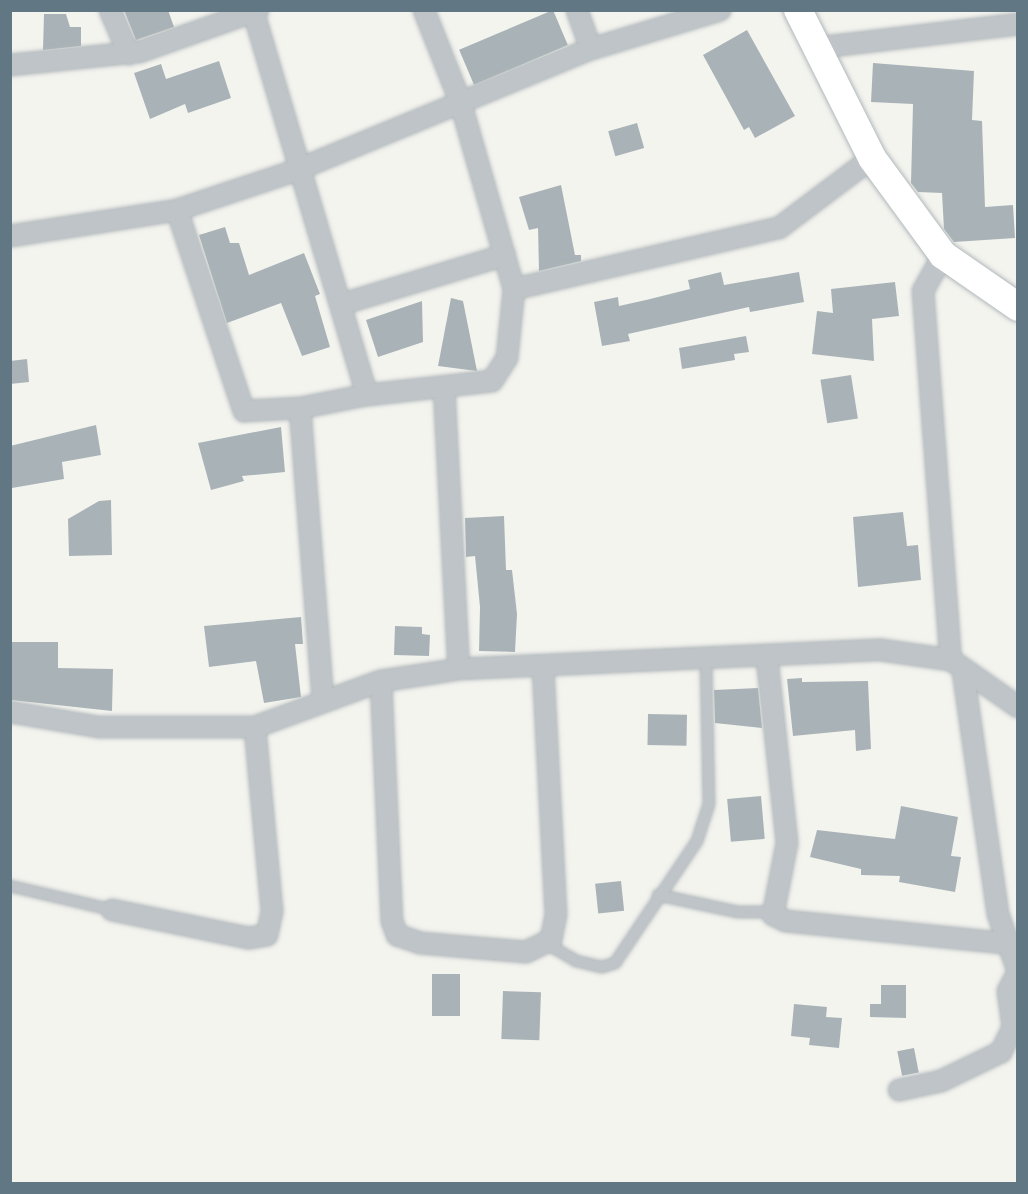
<!DOCTYPE html>
<html>
<head>
<meta charset="utf-8">
<style>
  body { margin:0 }
  #map { position:relative; width:1028px; height:1194px; overflow:hidden; background:#f4f4ef; font-family:Mulish,sans-serif }
  div>[style] { position:absolute }
  .building>* { inset:0; background:#a9b3b7; transform-origin:0 0 }
  .roads { filter:drop-shadow(0 0 2px #b1b8bb) drop-shadow(0 0 2px #b1b8bb) }
  .lane>* { height:10px; margin:-5px; padding:0 5px; transform-origin:5px; border-radius:5px; background:#bec4c7 }
  .street>* { height:20px; margin:-10px; padding:0 10px; transform-origin:10px; border-radius:10px; background:#bec4c7 }
  .secondary>* { height:28px; margin:-14px; padding:0 14px; transform-origin:14px; border-radius:14px; background:#fff }
  span { translate:-50% -50%; white-space:nowrap; text-align:center; line-height:1.15; -webkit-text-stroke:6px #fff; paint-order:stroke }
  .frame { position:absolute; inset:0; border:12px solid #617783; pointer-events:none }
</style>
</head>
<body>
<div id="map">
  <div class="building">
    <i style="clip-path:polygon(124px 10px,168px 10px,174px 27px,136px 40px)"></i>
    <i style="left:553px;top:10px;width:38px;height:102px;rotate:67deg"></i>
    <i style="clip-path:polygon(44px 14px,66px 14px,70px 27px,81px 27px,81px 46px,43px 50px)"></i>
    <i style="clip-path:polygon(747px 30px,795px 116px,755px 138px,749px 127px,744px 130px,703px 55px)"></i>
    <i style="clip-path:polygon(219px 61px,231px 98px,188px 113px,185px 104px,150px 119px,134px 73px,161px 64px,166px 79px)"></i>
    <i style="clip-path:polygon(873px 63px,974px 71px,972px 120px,982px 121px,985px 207px,1013px 205px,1015px 238px,954px 242px,944px 229px,942px 193px,918px 192px,911px 183px,913px 104px,871px 102px)"></i>
    <i style="left:637px;top:123px;width:26px;height:30px;rotate:74deg"></i>
    <i style="clip-path:polygon(561px 185px,575px 255px,581px 255px,581px 261px,539px 271px,538px 228px,529px 230px,519px 197px)"></i>
    <i style="clip-path:polygon(225px 227px,230px 243px,239px 243px,249px 275px,304px 253px,320px 294px,315px 296px,330px 347px,302px 356px,281px 303px,227px 323px,199px 235px)"></i>
    <i style="clip-path:polygon(721px 272px,724px 285px,799px 272px,804px 302px,750px 312px,749px 307px,628px 334px,630px 341px,602px 346px,594px 302px,618px 297px,619px 306px,646px 300px,690px 289px,688px 280px)"></i>
    <i style="clip-path:polygon(895px 282px,899px 316px,872px 319px,874px 361px,812px 354px,817px 311px,833px 313px,831px 289px)"></i>
    <i style="clip-path:polygon(451px 298px,463px 301px,477px 371px,438px 366px)"></i>
    <i style="clip-path:polygon(422px 301px,423px 342px,378px 357px,366px 320px)"></i>
    <i style="clip-path:polygon(746px 336px,749px 352px,734px 354px,735px 360px,682px 369px,679px 348px)"></i>
    <i style="clip-path:polygon(27px 359px,29px 382px,10px 384px,10px 361px)"></i>
    <i style="left:851px;top:375px;width:44px;height:31px;rotate:81deg"></i>
    <i style="clip-path:polygon(96px 425px,101px 455px,62px 462px,64px 479px,12px 488px,10px 446px)"></i>
    <i style="clip-path:polygon(281px 427px,285px 472px,242px 476px,244px 481px,211px 490px,198px 443px)"></i>
    <i style="clip-path:polygon(111px 500px,112px 555px,69px 556px,68px 519px,99px 501px)"></i>
    <i style="clip-path:polygon(903px 512px,907px 546px,918px 545px,921px 580px,858px 587px,853px 517px)"></i>
    <i style="clip-path:polygon(504px 516px,506px 570px,512px 570px,517px 614px,515px 652px,479px 651px,480px 607px,475px 556px,466px 557px,465px 518px)"></i>
    <i style="clip-path:polygon(301px 617px,303px 644px,295px 644px,301px 697px,264px 703px,256px 661px,209px 667px,204px 626px)"></i>
    <i style="clip-path:polygon(395px 626px,422px 627px,422px 634px,430px 635px,429px 656px,394px 655px)"></i>
    <i style="clip-path:polygon(12px 642px,58px 642px,58px 668px,113px 669px,112px 711px,11px 700px)"></i>
    <i style="clip-path:polygon(802px 678px,802px 682px,868px 681px,871px 749px,856px 751px,855px 730px,793px 736px,787px 679px)"></i>
    <i style="clip-path:polygon(758px 688px,762px 728px,715px 723px,714px 690px)"></i>
    <i style="left:648px;top:714px;width:39px;height:31px;rotate:1deg"></i>
    <i style="left:761px;top:796px;width:43px;height:34px;rotate:85deg"></i>
    <i style="clip-path:polygon(901px 806px,958px 817px,951px 856px,961px 857px,955px 892px,899px 882px,900px 876px,861px 875px,861px 869px,810px 857px,817px 830px,895px 839px)"></i>
    <i style="left:621px;top:881px;width:30px;height:26px;rotate:84deg"></i>
    <i style="left:432px;top:974px;width:28px;height:42px"></i>
    <i style="clip-path:polygon(881px 985px,906px 985px,906px 1018px,870px 1017px,870px 1004px,881px 1004px)"></i>
    <i style="left:503px;top:991px;width:38px;height:48px;rotate:2deg"></i>
    <i style="clip-path:polygon(794px 1004px,827px 1007px,826px 1017px,842px 1018px,839px 1048px,809px 1045px,810px 1038px,791px 1036px)"></i>
    <i style="left:914px;top:1048px;width:25px;height:17px;rotate:79deg"></i>
  </div>
  <div class="roads">
    <div class="lane">
      <i style="left:10px;top:886px;width:105px;rotate:13.2deg"></i>
      <i style="left:658px;top:895px;width:81px;rotate:12.1deg"></i>
      <i style="left:737px;top:912px;width:33px"></i>
      <i style="left:547px;top:944px;width:34px;rotate:30deg"></i>
      <i style="left:576px;top:961px;width:27px;rotate:13deg"></i>
      <i style="left:602px;top:967px;width:14px;rotate:-17deg"></i>
      <i style="left:615px;top:963px;width:147px;rotate:-56.1deg"></i>
      <i style="left:697px;top:841px;width:39px;rotate:-72deg"></i>
      <i style="left:709px;top:804px;width:146px;rotate:-91.2deg"></i>
    </div>
    <div class="street">
      <i style="left:110px;top:10px;width:48px;rotate:66.6deg"></i>
      <i style="left:577px;top:10px;width:41px;rotate:70.3deg"></i>
      <i style="left:815px;top:48px;width:204px;rotate:-6.7deg"></i>
      <i style="left:10px;top:65px;width:130px;rotate:-5.8deg"></i>
      <i style="left:139px;top:52px;width:126px;rotate:-19.4deg"></i>
      <i style="left:177px;top:210px;width:212px;rotate:71.6deg"></i>
      <i style="left:244px;top:411px;width:56px;rotate:-3.1deg"></i>
      <i style="left:300px;top:408px;width:68px;rotate:-11deg"></i>
      <i style="left:367px;top:395px;width:402px;rotate:-106.5deg"></i>
      <i style="left:10px;top:236px;width:169px;rotate:-8.8deg"></i>
      <i style="left:177px;top:210px;width:126px;rotate:-18.4deg"></i>
      <i style="left:297px;top:170px;width:318px;rotate:-22.4deg"></i>
      <i style="left:591px;top:49px;width:135px;rotate:-16.8deg"></i>
      <i style="left:943px;top:255px;width:41px;rotate:119.1deg"></i>
      <i style="left:923px;top:291px;width:370px;rotate:85.7deg"></i>
      <i style="left:514px;top:289px;width:272px;rotate:-13deg"></i>
      <i style="left:779px;top:228px;width:116px;rotate:-37deg"></i>
      <i style="left:342px;top:304px;width:170px;rotate:-16.7deg"></i>
      <i style="left:444px;top:387px;width:282px;rotate:87deg"></i>
      <i style="left:367px;top:395px;width:126px;rotate:-6.4deg"></i>
      <i style="left:492px;top:381px;width:27px;rotate:-57deg"></i>
      <i style="left:507px;top:358px;width:69px;rotate:-84.2deg"></i>
      <i style="left:514px;top:289px;width:196px;rotate:-106deg"></i>
      <i style="left:460px;top:101px;width:98px;rotate:-111.6deg"></i>
      <i style="left:300px;top:408px;width:294px;rotate:85.5deg"></i>
      <i style="left:767px;top:658px;width:186px;rotate:83.8deg"></i>
      <i style="left:787px;top:843px;width:73px;rotate:101deg"></i>
      <i style="left:773px;top:915px;width:14px;rotate:25deg"></i>
      <i style="left:786px;top:921px;width:219px;rotate:5.8deg"></i>
      <i style="left:963px;top:671px;width:246px;rotate:81.8deg"></i>
      <i style="left:998px;top:914px;width:60px;rotate:70.7deg"></i>
      <i style="left:381px;top:681px;width:240px;rotate:87.4deg"></i>
      <i style="left:392px;top:921px;width:15px;rotate:70deg"></i>
      <i style="left:397px;top:935px;width:24px;rotate:19deg"></i>
      <i style="left:420px;top:943px;width:106px;rotate:4.9deg"></i>
      <i style="left:526px;top:952px;width:28px;rotate:-26deg"></i>
      <i style="left:551px;top:940px;width:25px;rotate:-79deg"></i>
      <i style="left:556px;top:915px;width:248px;rotate:-93deg"></i>
      <i style="left:10px;top:712px;width:90px;rotate:9.6deg"></i>
      <i style="left:99px;top:727px;width:156px"></i>
      <i style="left:255px;top:727px;width:134px;rotate:-20.1deg"></i>
      <i style="left:381px;top:681px;width:79px;rotate:-8.7deg"></i>
      <i style="left:459px;top:669px;width:422px;rotate:-2.6deg"></i>
      <i style="left:881px;top:650px;width:71px;rotate:8.1deg"></i>
      <i style="left:951px;top:660px;width:82px;rotate:35deg"></i>
      <i style="left:112px;top:910px;width:140px;rotate:11.6deg"></i>
      <i style="left:249px;top:938px;width:18px;rotate:-9deg"></i>
      <i style="left:267px;top:935px;width:25px;rotate:-78deg"></i>
      <i style="left:272px;top:911px;width:185px;rotate:-95.3deg"></i>
      <i style="left:899px;top:1090px;width:43px;rotate:-12.1deg"></i>
      <i style="left:941px;top:1081px;width:67px;rotate:-25.8deg"></i>
      <i style="left:1001px;top:1052px;width:28px;rotate:-64deg"></i>
      <i style="left:1013px;top:1027px;width:36px;rotate:-98deg"></i>
      <i style="left:1008px;top:991px;width:21px;rotate:-62deg"></i>
    </div>
    <div class="secondary">
      <i style="left:798px;top:10px;width:165px;rotate:63.4deg"></i>
      <i style="left:872px;top:158px;width:120px;rotate:53.8deg"></i>
      <i style="left:943px;top:255px;width:91px;rotate:34.7deg"></i>
    </div>
  </div>
  <div class="frame"></div>
</div>
</body>
</html>
